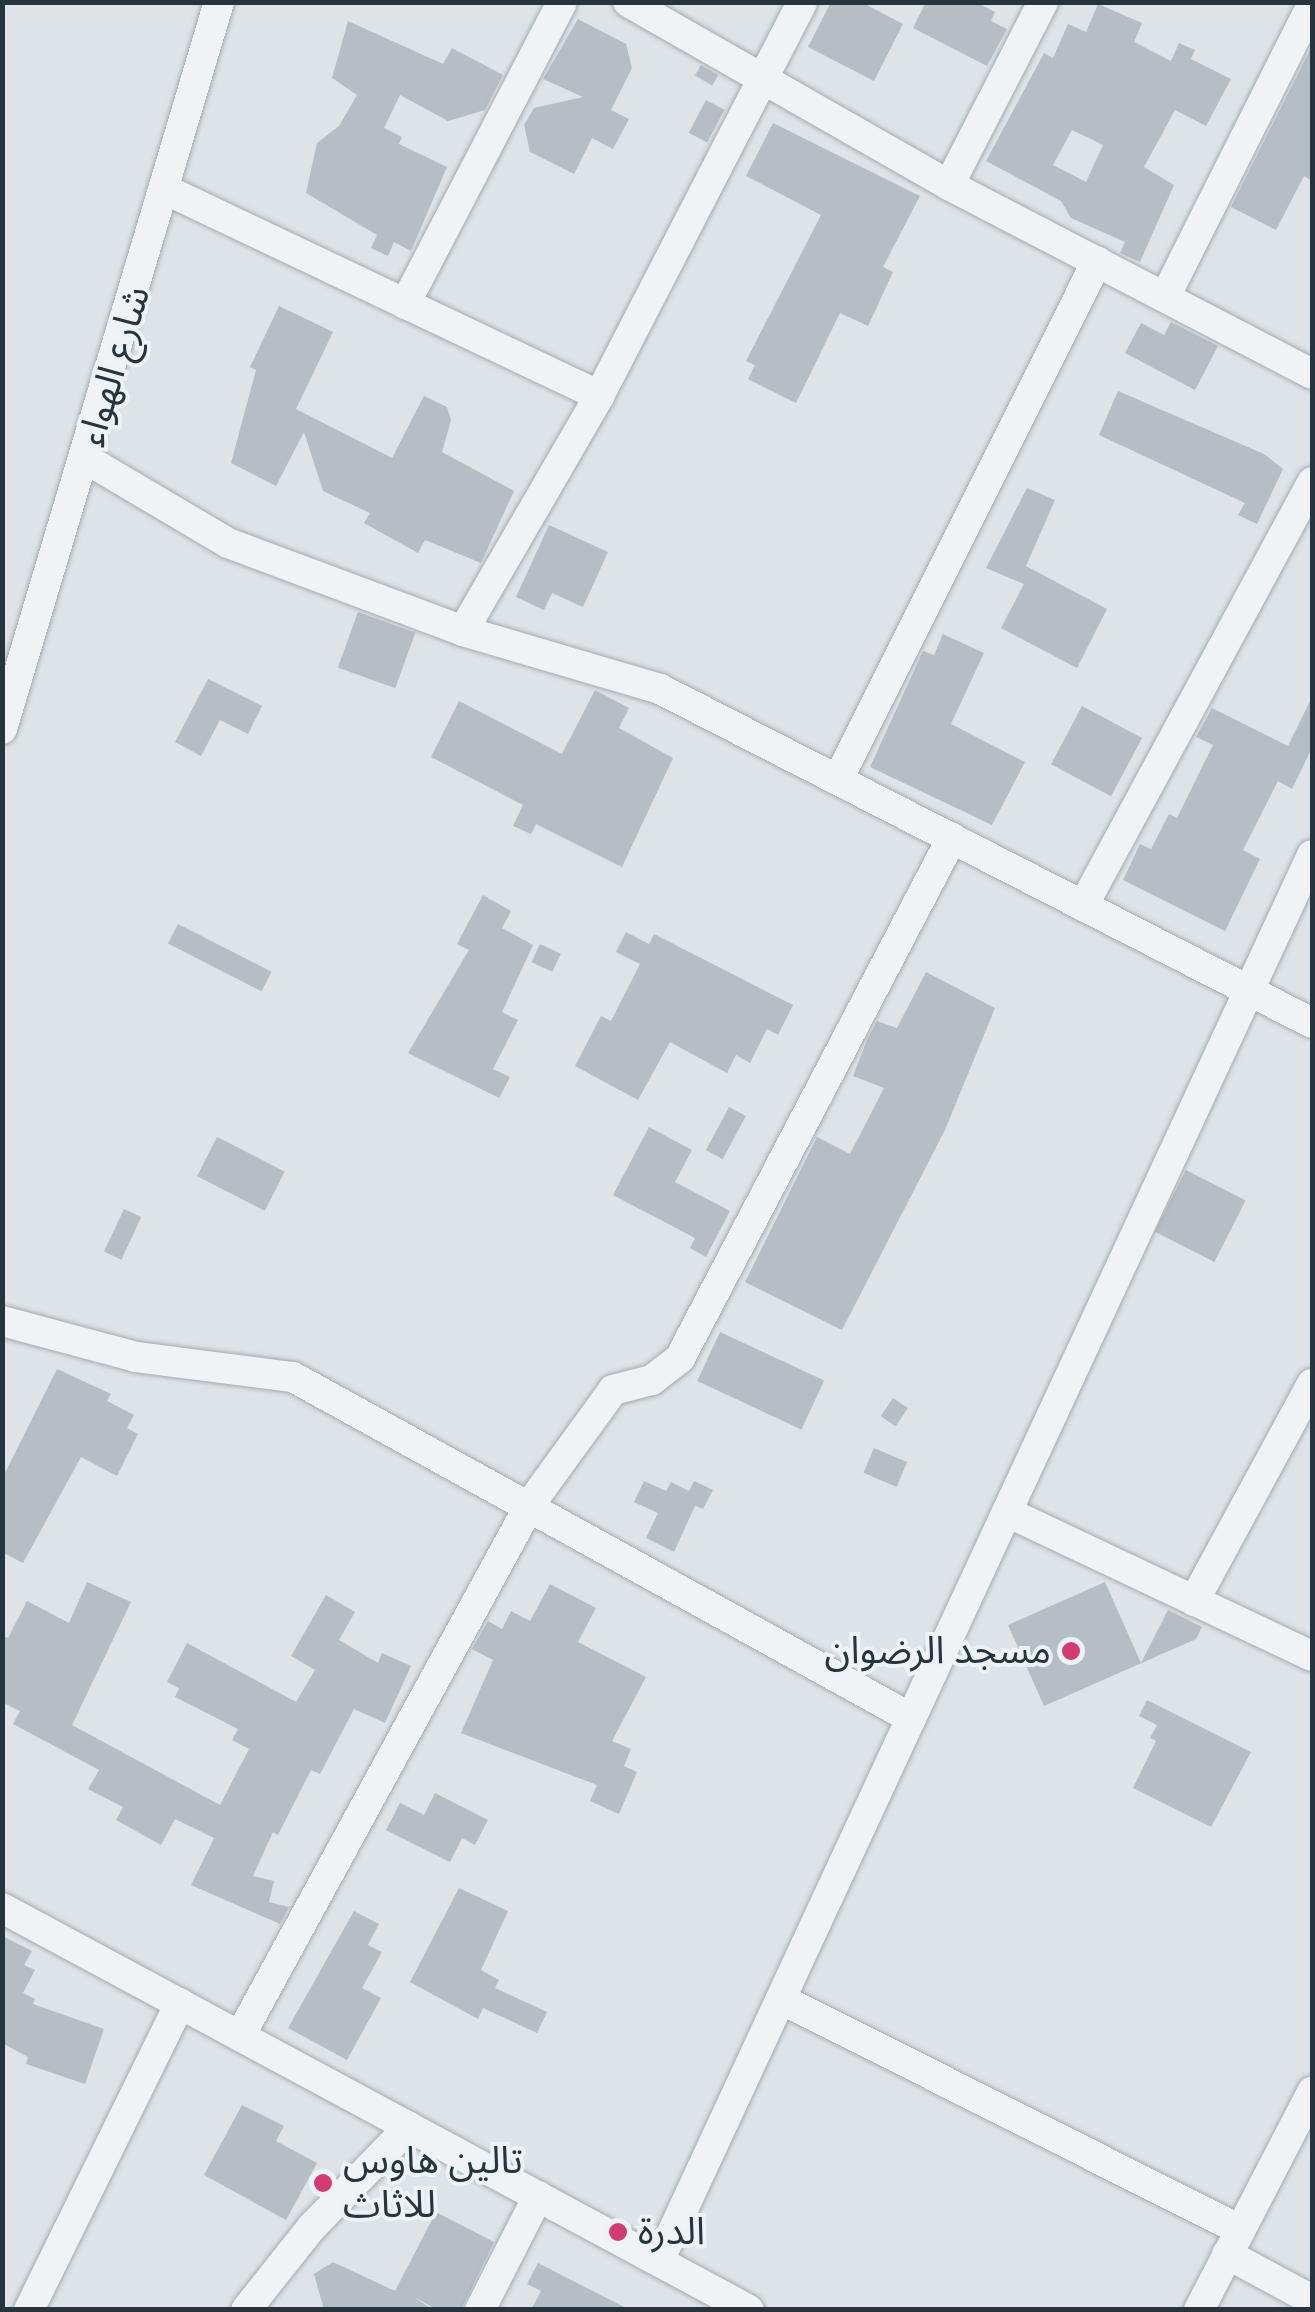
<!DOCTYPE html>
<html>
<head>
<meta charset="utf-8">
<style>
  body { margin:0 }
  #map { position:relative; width:1315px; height:2312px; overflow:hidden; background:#dde3e7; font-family:"Space Grotesk","Noto Sans Arabic",sans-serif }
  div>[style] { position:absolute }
  .building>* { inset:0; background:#b4bec4; transform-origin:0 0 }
  .roads { filter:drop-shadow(0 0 2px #a2abb1) drop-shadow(0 0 2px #a2abb1) }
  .minor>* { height:30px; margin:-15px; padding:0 15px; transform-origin:15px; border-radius:15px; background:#eff3f6 }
  .dots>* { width:28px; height:28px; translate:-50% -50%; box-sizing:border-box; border:5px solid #ecf2f5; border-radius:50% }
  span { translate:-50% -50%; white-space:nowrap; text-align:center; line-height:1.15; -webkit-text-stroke:8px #ecf2f5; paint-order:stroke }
  .street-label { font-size:38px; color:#26343e }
  .poi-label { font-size:38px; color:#26343e }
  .right { translate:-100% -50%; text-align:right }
  .left { translate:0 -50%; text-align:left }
  .frame { position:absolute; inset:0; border:5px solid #26343e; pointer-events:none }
</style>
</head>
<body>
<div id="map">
  <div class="building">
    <i style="clip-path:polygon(831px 2px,861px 2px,903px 24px,874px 81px,808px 47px)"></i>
    <i style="clip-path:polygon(926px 2px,976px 2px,995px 12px,991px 21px,1007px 29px,987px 66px,913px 28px)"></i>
    <i style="clip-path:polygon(evenodd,1098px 4px,1142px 23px,1134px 42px,1171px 61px,1179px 43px,1195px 50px,1191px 59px,1231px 79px,1206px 126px,1175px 110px,1144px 167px,1174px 185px,1140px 262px,1120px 253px,1125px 242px,1071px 218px,1061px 201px,986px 161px,1044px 53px,1053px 58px,1068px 24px,1086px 32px,1098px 4px,1072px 130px,1103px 145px,1086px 182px,1053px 165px,1072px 130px)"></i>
    <i style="clip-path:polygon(578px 19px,626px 44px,632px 68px,611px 110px,629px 119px,613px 149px,592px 138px,574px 174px,530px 152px,524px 125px,534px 108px,583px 97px,543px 79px)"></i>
    <i style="clip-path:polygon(348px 21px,443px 64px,452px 48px,503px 75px,485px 110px,448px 121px,400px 95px,384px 128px,402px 137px,399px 144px,447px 167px,411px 251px,394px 242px,388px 256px,371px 248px,377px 235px,306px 193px,317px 143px,339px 126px,357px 95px,332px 78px)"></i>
    <i style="clip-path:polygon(1312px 46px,1312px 181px,1304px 176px,1276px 230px,1231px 207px)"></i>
    <i style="left:701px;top:65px;width:20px;height:12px;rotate:30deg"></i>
    <i style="left:706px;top:100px;width:21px;height:37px;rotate:28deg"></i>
    <i style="clip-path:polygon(773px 123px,920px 196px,883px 267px,893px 272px,868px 326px,840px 313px,796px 403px,748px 379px,755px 365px,746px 361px,821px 215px,746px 176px)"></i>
    <i style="clip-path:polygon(279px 306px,333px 332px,296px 409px,392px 458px,424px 396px,447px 407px,451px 420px,442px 452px,514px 491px,481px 563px,425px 540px,418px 553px,364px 523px,370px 513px,323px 491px,304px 432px,276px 486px,231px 463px,256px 370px,250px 367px)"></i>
    <i style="clip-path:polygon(1171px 322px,1218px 346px,1195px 390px,1125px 353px,1141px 323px,1164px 335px)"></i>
    <i style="clip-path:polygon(1118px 391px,1264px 454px,1283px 469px,1257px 524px,1238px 515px,1245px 503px,1099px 435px)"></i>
    <i style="clip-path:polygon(1027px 488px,1055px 500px,1026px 566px,1107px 609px,1077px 668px,1001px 628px,1024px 584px,986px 568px)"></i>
    <i style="clip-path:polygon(549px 525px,608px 552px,583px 607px,552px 593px,544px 610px,516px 597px)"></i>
    <i style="left:358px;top:612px;width:61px;height:59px;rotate:20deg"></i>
    <i style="clip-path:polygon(943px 634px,984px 653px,951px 724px,1025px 762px,992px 825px,870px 767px,923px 651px,934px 655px)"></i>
    <i style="clip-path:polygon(208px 679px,262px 706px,248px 734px,220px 720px,201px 756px,175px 742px)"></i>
    <i style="clip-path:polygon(595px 690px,629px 708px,619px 728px,673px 758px,622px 867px,536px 824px,531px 834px,513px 826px,523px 805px,431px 757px,459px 701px,562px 754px)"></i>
    <i style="clip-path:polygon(1312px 697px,1312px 748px,1292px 789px,1278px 781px,1243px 850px,1260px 859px,1225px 931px,1123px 880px,1140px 844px,1151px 849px,1169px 814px,1177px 818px,1213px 745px,1196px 737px,1212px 708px,1288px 746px)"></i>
    <i style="left:1082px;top:706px;width:68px;height:66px;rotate:28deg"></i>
    <i style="clip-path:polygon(483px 895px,511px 911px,502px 928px,533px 945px,502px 1012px,518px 1020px,493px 1069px,510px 1077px,499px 1098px,408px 1053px,469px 950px,457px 944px)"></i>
    <i style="left:178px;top:924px;width:105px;height:22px;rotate:27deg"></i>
    <i style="clip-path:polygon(626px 932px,649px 944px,654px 934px,793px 1005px,778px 1035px,767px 1029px,750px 1063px,736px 1055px,727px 1073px,670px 1042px,638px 1100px,575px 1066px,601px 1016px,611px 1021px,640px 964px,616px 952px)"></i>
    <i style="left:540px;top:944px;width:23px;height:20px;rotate:25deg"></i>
    <i style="clip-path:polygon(926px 972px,995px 1008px,945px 1130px,842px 1330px,745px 1282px,817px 1137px,850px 1154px,884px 1088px,853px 1076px,867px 1040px,877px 1021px,897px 1028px)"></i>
    <i style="left:729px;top:1107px;width:19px;height:49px;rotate:28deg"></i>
    <i style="clip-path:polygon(649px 1127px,692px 1150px,675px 1182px,730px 1211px,706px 1257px,690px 1248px,695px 1238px,613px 1195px)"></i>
    <i style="left:217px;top:1137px;width:76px;height:44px;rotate:27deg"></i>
    <i style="left:1186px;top:1170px;width:67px;height:69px;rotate:27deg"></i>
    <i style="left:124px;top:1209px;width:19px;height:47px;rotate:25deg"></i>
    <i style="left:720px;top:1332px;width:115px;height:54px;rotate:25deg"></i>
    <i style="clip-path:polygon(57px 1369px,111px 1394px,107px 1401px,134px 1415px,127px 1428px,138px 1434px,117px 1476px,81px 1457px,23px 1563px,2px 1552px,2px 1479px)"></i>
    <i style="left:893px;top:1398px;width:18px;height:22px;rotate:34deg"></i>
    <i style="left:874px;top:1448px;width:36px;height:27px;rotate:23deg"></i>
    <i style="clip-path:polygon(644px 1481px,666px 1491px,671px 1482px,689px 1491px,694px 1481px,713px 1490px,703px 1509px,695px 1506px,674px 1552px,646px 1538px,658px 1513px,634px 1502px)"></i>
    <i style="clip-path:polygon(87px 1582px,131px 1602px,72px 1725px,220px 1805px,249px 1749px,232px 1740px,238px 1729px,175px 1697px,179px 1688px,167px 1682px,187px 1643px,296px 1702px,315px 1670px,291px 1656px,326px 1595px,355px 1612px,339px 1640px,378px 1663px,382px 1653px,411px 1666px,385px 1723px,354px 1709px,320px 1774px,311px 1770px,278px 1835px,273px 1832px,253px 1876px,274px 1881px,269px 1902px,289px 1907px,280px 1924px,191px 1885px,214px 1838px,175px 1819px,161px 1845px,116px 1820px,123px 1807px,88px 1789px,99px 1770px,13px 1724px,20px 1711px,2px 1702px,2px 1636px,8px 1638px,27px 1601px,69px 1623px)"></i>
    <i style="clip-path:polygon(1105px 1582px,1141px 1663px,1168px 1610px,1202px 1627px,1196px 1639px,1044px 1706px,1008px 1625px)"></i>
    <i style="clip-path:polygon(550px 1584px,596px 1608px,578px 1642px,646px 1677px,612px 1741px,631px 1749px,624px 1766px,637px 1772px,619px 1814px,590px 1801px,597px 1785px,461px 1733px,493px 1660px,472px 1649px,488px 1621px,502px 1629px,511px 1611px,530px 1621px)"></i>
    <i style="clip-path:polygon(1147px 1700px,1251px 1752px,1211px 1827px,1133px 1788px,1156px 1741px,1150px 1738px,1157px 1725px,1139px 1716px)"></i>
    <i style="clip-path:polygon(435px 1793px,488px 1820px,475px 1845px,462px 1838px,450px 1862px,386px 1830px,400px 1803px,424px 1815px)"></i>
    <i style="clip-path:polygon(459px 1888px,508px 1911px,481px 1970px,499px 1980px,495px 1988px,547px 2012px,537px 2033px,483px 2008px,478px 2019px,410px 1982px)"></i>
    <i style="clip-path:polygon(354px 1911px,379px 1924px,368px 1945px,382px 1952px,362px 1988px,381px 1998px,347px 2060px,288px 2028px)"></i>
    <i style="clip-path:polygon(2px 1936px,32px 1951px,24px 1965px,35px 1970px,23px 1993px,35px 1999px,33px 2004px,104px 2029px,85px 2084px,26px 2064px,28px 2057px,2px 2043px)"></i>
    <i style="clip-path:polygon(242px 2105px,284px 2126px,276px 2141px,317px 2163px,286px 2220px,204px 2175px)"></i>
    <i style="clip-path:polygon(436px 2212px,494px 2242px,461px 2310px,438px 2310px,414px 2297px,433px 2310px,324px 2310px,314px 2274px,333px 2262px,395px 2291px)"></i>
    <i style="clip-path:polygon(538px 2263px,630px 2310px,531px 2310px,541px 2291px,527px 2284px)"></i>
  </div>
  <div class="roads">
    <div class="minor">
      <i style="left:628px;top:2px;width:369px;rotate:29.7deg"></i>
      <i style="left:949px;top:185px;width:409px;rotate:27.5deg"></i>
      <i style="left:949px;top:185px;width:206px;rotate:-62.8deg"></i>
      <i style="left:166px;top:190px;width:480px;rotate:25.4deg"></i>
      <i style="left:1165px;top:297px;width:327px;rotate:-63.3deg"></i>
      <i style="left:405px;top:304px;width:340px;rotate:-62.5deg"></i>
      <i style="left:86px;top:459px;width:165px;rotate:30.6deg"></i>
      <i style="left:228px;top:543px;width:251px;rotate:20.5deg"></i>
      <i style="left:463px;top:631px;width:205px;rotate:16.4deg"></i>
      <i style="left:660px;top:689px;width:733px;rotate:27.12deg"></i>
      <i style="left:463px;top:631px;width:272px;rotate:-59.9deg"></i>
      <i style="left:599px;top:396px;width:443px;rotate:-62.7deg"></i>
      <i style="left:2px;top:729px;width:759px;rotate:-73.38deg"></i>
      <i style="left:838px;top:780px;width:580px;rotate:-63.48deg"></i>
      <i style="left:1083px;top:906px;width:482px;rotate:-61.6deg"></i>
      <i style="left:2px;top:1321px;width:139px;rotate:15deg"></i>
      <i style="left:136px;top:1357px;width:158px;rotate:7.3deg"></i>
      <i style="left:293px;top:1377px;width:706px;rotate:28.89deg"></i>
      <i style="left:1007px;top:1512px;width:337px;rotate:25.3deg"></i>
      <i style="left:1194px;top:1601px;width:247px;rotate:-61.5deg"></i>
      <i style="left:2px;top:1908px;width:848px;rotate:28.29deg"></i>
      <i style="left:781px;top:1999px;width:514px;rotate:26.71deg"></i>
      <i style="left:240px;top:2036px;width:607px;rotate:-61.37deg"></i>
      <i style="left:531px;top:1503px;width:140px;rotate:-54deg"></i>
      <i style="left:613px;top:1390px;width:40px;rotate:-14.4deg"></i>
      <i style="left:652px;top:1380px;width:36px;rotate:-38deg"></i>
      <i style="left:680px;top:1358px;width:587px;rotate:-62.39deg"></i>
      <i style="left:1227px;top:2254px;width:97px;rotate:28.4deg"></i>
      <i style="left:659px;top:2261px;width:1550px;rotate:-65.09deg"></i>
      <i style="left:29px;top:2310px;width:342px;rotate:-63.8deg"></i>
      <i style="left:246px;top:2310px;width:105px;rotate:-51.6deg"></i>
      <i style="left:311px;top:2228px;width:141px;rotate:-45.9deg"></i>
      <i style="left:480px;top:2310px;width:128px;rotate:-63deg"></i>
      <i style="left:1199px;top:2310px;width:246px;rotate:-62.6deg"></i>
    </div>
  </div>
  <div class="dots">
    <i style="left:1071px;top:1651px;background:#d33b73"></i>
    <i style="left:323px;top:2183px;background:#d33b73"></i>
    <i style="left:618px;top:2232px;background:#d33b73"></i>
  </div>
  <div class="street-label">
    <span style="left:114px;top:366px;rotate:-73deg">شارع الهواء</span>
  </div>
  <div class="poi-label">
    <span class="right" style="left:1051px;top:1651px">مسجد الرضوان</span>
    <span class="left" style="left:343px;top:2183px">تالين هاوس<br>للاثاث</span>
    <span class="left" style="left:638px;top:2232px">الدرة</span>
  </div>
  <div class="frame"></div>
</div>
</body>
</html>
